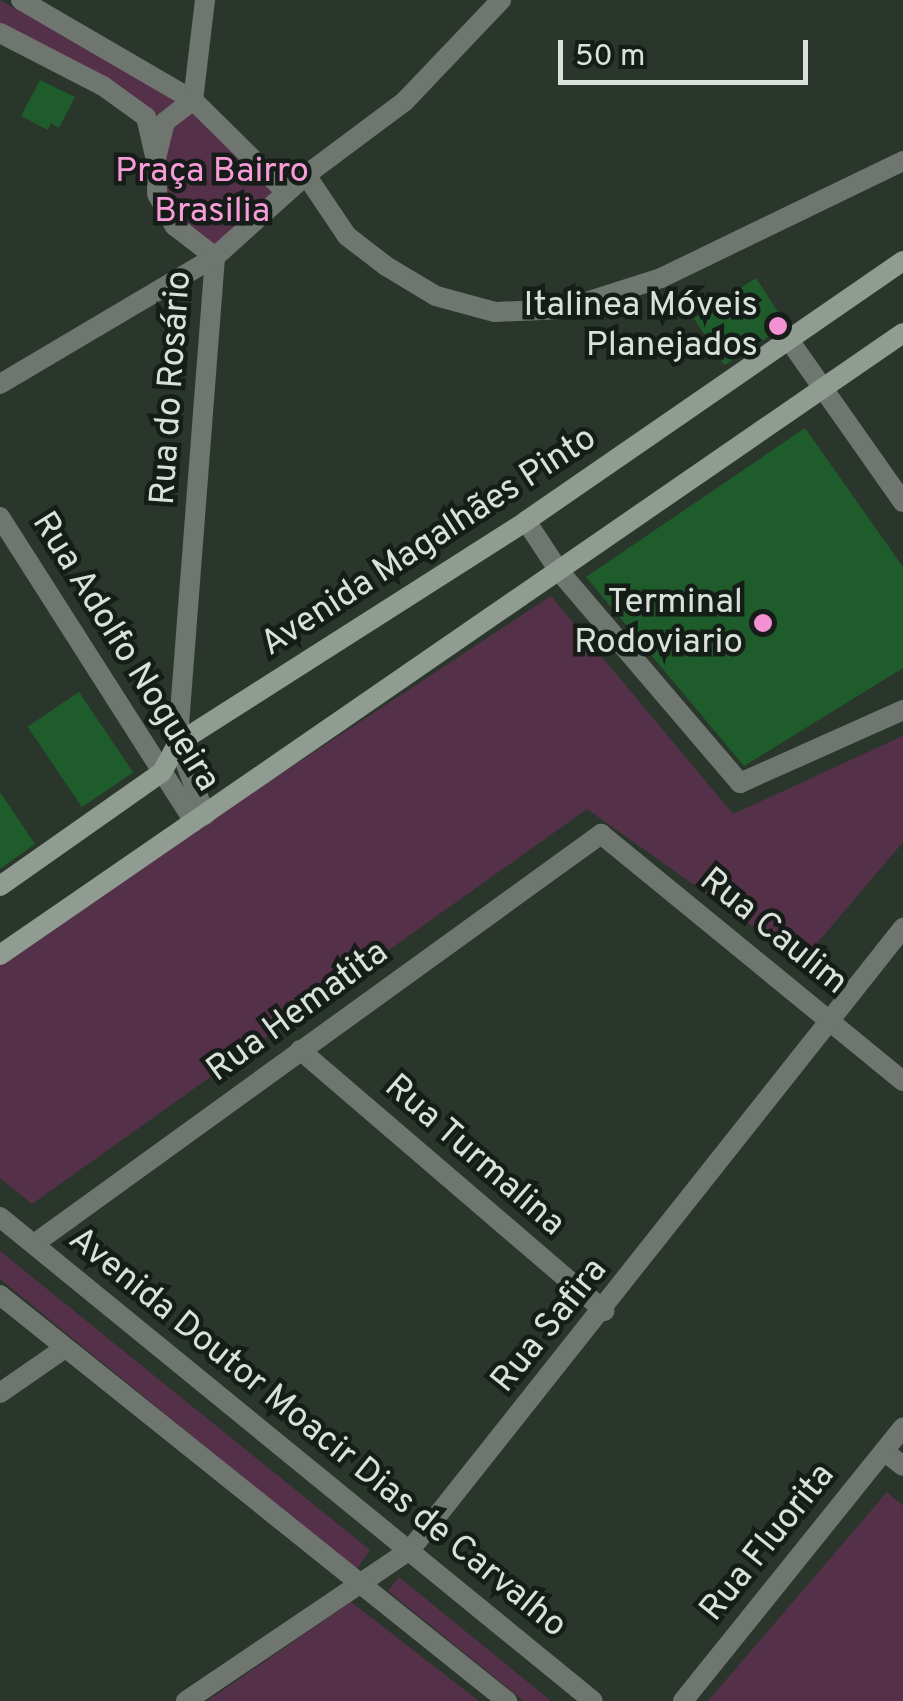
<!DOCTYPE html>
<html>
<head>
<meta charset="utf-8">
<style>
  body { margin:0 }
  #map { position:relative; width:903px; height:1701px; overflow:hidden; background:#2a362b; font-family:Overpass,sans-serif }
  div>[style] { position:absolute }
  .green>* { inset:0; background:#543149 }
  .building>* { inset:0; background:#1f5c2b; transform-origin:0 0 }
  .minor>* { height:20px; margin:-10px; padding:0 10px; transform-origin:10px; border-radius:10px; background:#6f756f }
  .tertiary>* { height:20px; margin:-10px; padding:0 10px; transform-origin:10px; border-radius:10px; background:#6f756f }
  .secondary>* { height:20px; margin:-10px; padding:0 10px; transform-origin:10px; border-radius:10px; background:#909b91 }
  .dots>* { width:28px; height:28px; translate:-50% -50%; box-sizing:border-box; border:5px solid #161c17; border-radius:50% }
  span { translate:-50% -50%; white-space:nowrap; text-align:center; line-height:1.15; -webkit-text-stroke:9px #161c17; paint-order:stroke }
  .park-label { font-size:35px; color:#f89cd9 }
  .poi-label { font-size:35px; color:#d9e1da }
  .right { translate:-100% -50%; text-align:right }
  .street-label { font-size:35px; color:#d9e1da }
  .scale { position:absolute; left:558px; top:40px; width:250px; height:45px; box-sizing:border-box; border:5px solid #d9e1da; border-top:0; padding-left:12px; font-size:30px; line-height:35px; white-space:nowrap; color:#d9e1da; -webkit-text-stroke:8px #161c17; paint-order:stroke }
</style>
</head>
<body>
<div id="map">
  <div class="green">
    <i style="clip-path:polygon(0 0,182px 103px,156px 144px,147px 111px,0 28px)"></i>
    <i style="clip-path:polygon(193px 100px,286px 192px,215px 257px,157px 194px,165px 122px)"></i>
    <i style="clip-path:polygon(551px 596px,733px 814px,903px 736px,903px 842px,802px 961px,587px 809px,32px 1204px,0 1178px,0 959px)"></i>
    <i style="clip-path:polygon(0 1251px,370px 1550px,356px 1570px,0 1279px)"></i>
    <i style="clip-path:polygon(887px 1492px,903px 1506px,903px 1701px,708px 1701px)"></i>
    <i style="clip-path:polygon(399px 1577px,551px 1701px,524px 1701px,388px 1591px)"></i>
    <i style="clip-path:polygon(351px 1602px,479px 1701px,207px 1701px)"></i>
  </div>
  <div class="building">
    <i style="clip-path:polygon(40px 80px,75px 97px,59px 128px,51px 123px,48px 130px,21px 116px)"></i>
    <i style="left:756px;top:278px;width:56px;height:74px;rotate:57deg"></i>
    <i style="clip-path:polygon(805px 428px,903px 567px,903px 668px,744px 766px,586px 577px)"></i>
    <i style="left:79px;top:692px;width:97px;height:62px;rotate:56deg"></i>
    <i style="clip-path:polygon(0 792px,35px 844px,0 869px)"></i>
  </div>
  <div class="minor">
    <i style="left:21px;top:0;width:199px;rotate:30.2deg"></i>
    <i style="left:193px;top:100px;width:131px;rotate:44.7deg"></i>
    <i style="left:286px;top:192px;width:26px;rotate:-40deg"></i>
    <i style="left:306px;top:175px;width:73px;rotate:56.1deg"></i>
    <i style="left:347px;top:236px;width:49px;rotate:37.6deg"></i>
    <i style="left:386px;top:266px;width:58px;rotate:31deg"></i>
    <i style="left:436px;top:296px;width:61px;rotate:15.2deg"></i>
    <i style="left:495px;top:312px;width:69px;rotate:-2.5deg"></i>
    <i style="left:564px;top:309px;width:102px;rotate:-17.7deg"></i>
    <i style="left:661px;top:278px;width:269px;rotate:-25.8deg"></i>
    <i style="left:205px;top:0;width:101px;rotate:96.8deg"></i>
    <i style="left:193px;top:100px;width:36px;rotate:142deg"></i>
    <i style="left:165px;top:122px;width:37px;rotate:104deg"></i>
    <i style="left:156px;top:158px;width:36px;rotate:88deg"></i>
    <i style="left:157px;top:194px;width:37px;rotate:61deg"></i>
    <i style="left:175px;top:226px;width:51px;rotate:37.8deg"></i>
    <i style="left:215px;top:257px;width:487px;rotate:94.4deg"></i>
    <i style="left:178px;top:743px;width:77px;rotate:69.4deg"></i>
    <i style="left:0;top:33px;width:116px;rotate:27.2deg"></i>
    <i style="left:103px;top:86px;width:53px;rotate:35.8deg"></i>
    <i style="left:146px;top:117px;width:39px;rotate:77deg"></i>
    <i style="left:789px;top:340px;width:198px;rotate:54.9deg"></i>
    <i style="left:0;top:384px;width:250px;rotate:-30.6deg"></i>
    <i style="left:215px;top:257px;width:122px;rotate:-42deg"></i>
    <i style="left:306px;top:175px;width:122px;rotate:-36.7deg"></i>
    <i style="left:404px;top:102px;width:141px;rotate:-46.4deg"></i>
    <i style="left:0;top:517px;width:361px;rotate:57.5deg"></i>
    <i style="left:526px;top:521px;width:60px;rotate:56.6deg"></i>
    <i style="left:559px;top:571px;width:279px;rotate:49.5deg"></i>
    <i style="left:740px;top:783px;width:179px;rotate:-24.1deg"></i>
    <i style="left:300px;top:1050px;width:401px;rotate:40.6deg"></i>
    <i style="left:34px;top:1244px;width:700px;rotate:-35.87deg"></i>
    <i style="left:601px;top:834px;width:390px;rotate:39.3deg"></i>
    <i style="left:0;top:1393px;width:79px;rotate:-34.7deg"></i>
    <i style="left:884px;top:1451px;width:24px;rotate:38deg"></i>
    <i style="left:186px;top:1701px;width:270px;rotate:-34deg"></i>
    <i style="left:410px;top:1550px;width:794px;rotate:-51.6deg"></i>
    <i style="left:683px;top:1701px;width:351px;rotate:-51.2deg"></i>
  </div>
  <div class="tertiary">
    <i style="left:0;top:1217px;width:765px;rotate:39.22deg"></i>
    <i style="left:0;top:1295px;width:650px;rotate:38.69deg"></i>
  </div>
  <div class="secondary">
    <i style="left:0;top:886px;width:198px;rotate:-35.1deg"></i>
    <i style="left:162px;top:772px;width:33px;rotate:-61deg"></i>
    <i style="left:178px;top:743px;width:413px;rotate:-32.5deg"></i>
    <i style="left:526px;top:521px;width:458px;rotate:-34.6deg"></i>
    <i style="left:0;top:955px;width:1096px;rotate:-34.56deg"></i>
  </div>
  <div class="dots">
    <i style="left:778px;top:326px;background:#f491d3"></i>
    <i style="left:763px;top:623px;background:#f491d3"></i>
  </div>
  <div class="park-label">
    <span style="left:212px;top:192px">Praça Bairro<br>Brasilia</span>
  </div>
  <div class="poi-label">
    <span class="right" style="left:758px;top:326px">Italinea Móveis<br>Planejados</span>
    <span class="right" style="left:743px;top:623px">Terminal<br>Rodoviario</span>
  </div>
  <div class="street-label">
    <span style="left:172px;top:388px;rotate:-86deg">Rua do Rosário</span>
    <span style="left:429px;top:542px;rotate:-33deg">Avenida Magalhães Pinto</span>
    <span style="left:125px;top:652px;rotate:58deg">Rua Adolfo Nogueira</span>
    <span style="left:773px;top:932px;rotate:39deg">Rua Caulim</span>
    <span style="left:298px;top:1012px;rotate:-36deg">Rua Hematita</span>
    <span style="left:474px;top:1156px;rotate:41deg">Rua Turmalina</span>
    <span style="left:550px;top:1326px;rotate:-51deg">Rua Safira</span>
    <span style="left:317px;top:1433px;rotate:39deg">Avenida Doutor Moacir Dias de Carvalho</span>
    <span style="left:768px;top:1543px;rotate:-51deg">Rua Fluorita</span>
  </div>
  <div class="scale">50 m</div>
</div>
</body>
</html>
